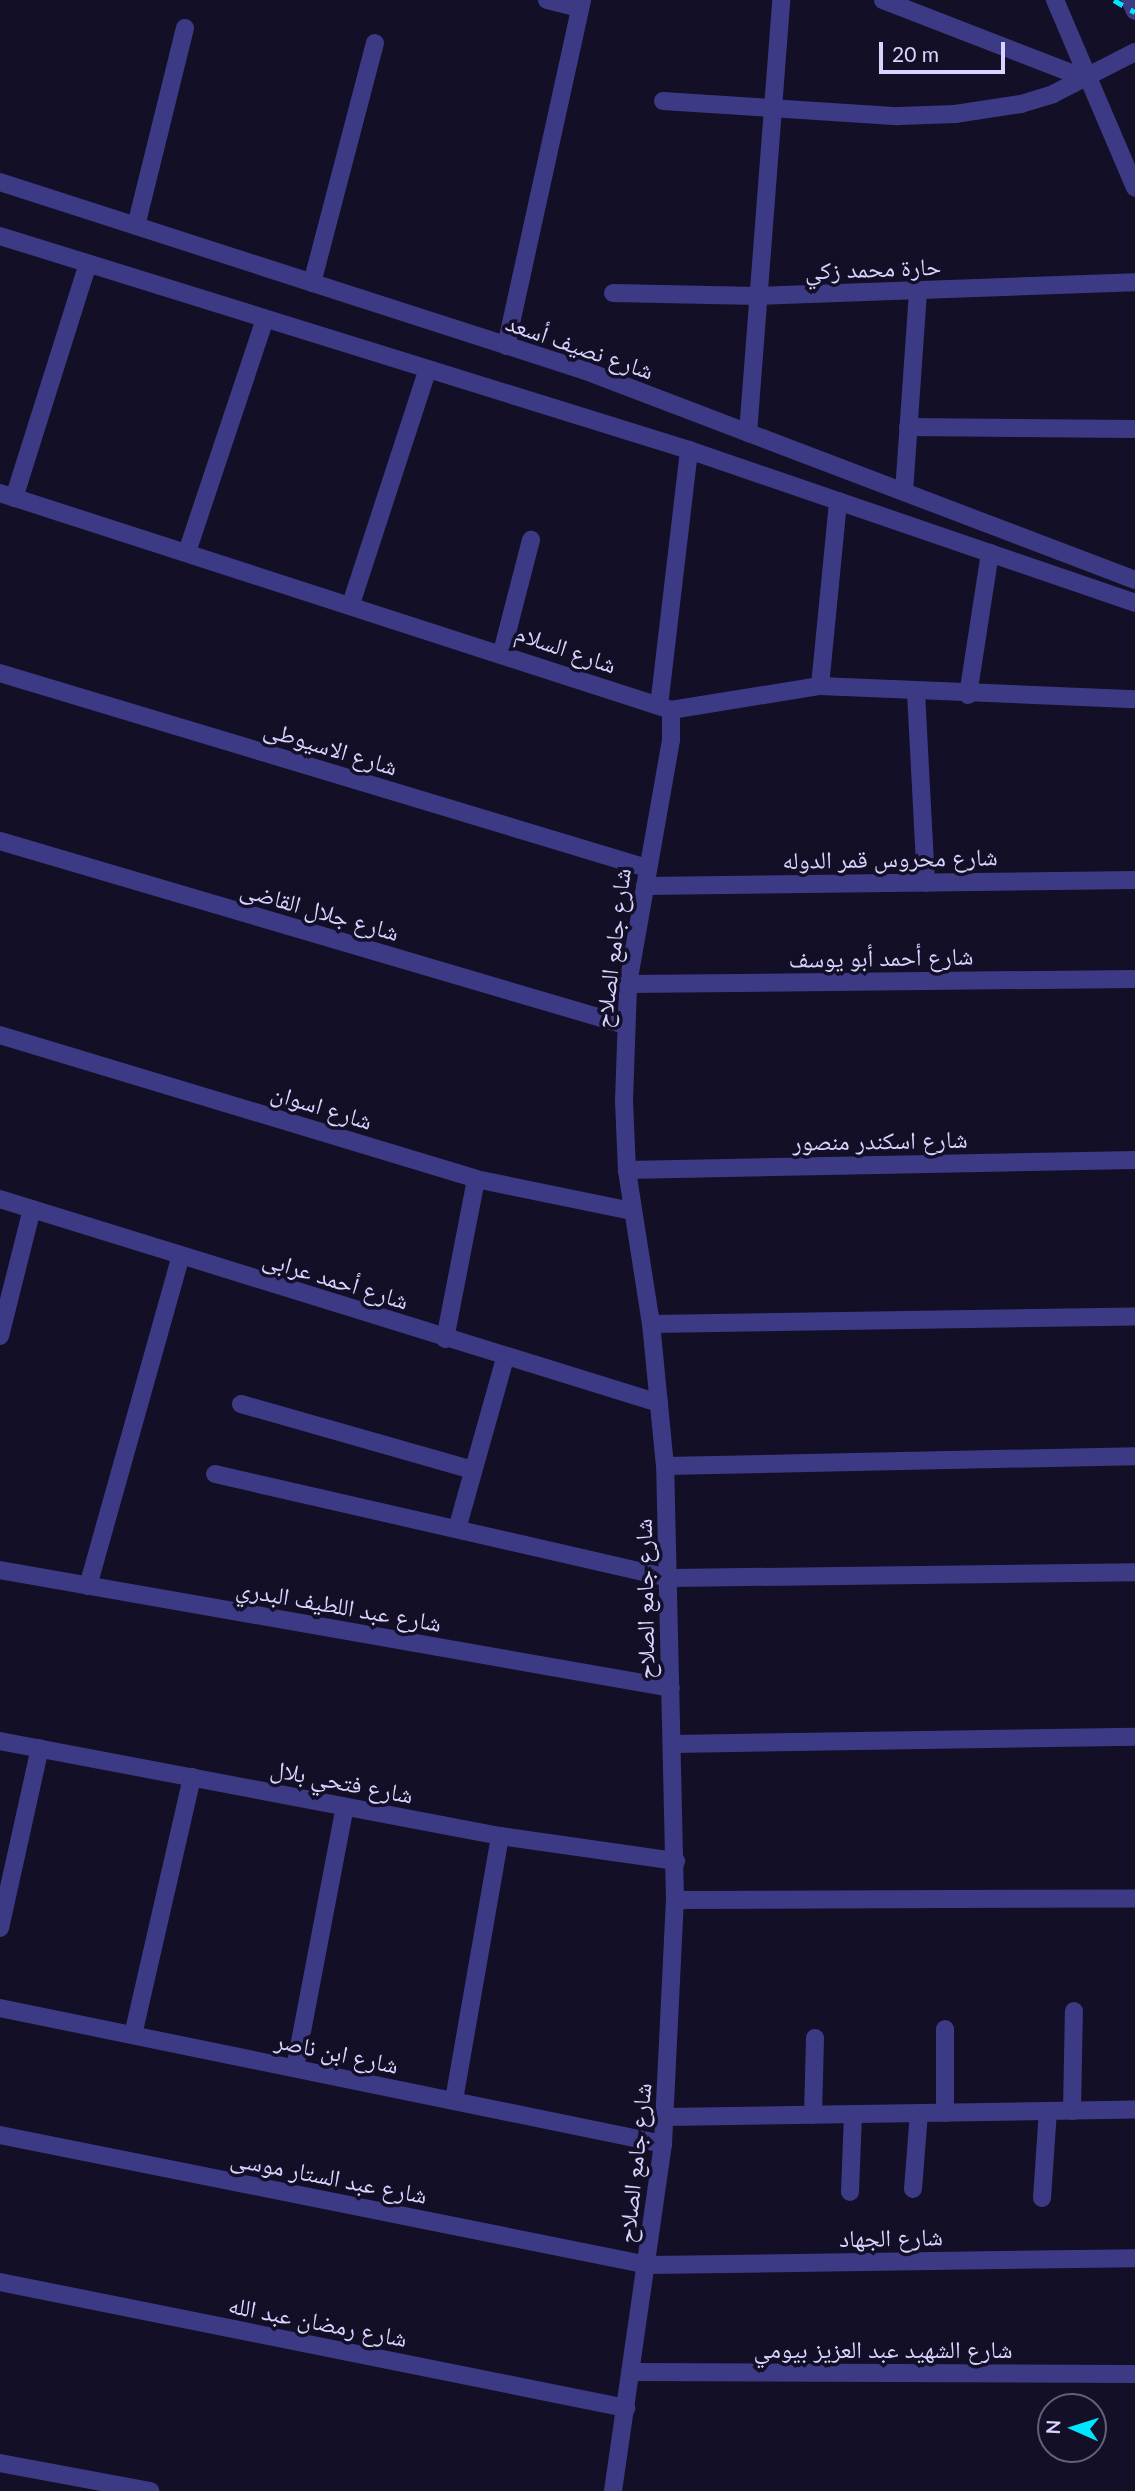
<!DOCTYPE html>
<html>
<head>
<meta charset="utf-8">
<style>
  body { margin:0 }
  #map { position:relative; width:1135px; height:2491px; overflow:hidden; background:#130f26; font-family:Lato,"Noto Naskh Arabic",sans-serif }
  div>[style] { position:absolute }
  .minor>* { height:18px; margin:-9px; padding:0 9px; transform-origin:9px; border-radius:9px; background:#3d3a85 }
  .tertiary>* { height:18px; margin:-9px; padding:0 9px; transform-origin:9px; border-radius:9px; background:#3d3a85 }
  .rail>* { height:5px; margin-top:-2.5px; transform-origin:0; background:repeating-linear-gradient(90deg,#00e5ff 0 10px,transparent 0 19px) }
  span { translate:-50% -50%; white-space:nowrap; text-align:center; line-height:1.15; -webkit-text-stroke:7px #130f26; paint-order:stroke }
  .street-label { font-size:24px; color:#d9d4ff }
  .north { position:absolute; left:1037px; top:2393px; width:70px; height:70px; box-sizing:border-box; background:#130f26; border:2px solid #625e7d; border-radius:50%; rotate:273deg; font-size:19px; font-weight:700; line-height:28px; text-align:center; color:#d9d4ff }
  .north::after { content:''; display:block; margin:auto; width:24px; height:32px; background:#00e5ff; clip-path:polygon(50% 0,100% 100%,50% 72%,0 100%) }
  .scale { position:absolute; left:879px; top:42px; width:126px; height:32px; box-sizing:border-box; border:4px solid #d9d4ff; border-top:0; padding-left:9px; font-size:21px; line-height:24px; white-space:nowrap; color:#d9d4ff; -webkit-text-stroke:5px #130f26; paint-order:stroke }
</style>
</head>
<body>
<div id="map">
  <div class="minor">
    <i style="left:547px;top:0;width:34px;rotate:14deg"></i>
    <i style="left:663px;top:101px;width:235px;rotate:3.7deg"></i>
    <i style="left:898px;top:116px;width:57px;rotate:-2deg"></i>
    <i style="left:955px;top:114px;width:67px;rotate:-8.6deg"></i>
    <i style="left:1021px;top:104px;width:34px;rotate:-17deg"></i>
    <i style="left:1053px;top:94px;width:92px;rotate:-27.1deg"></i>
    <i style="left:0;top:182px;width:616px;rotate:17.88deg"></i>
    <i style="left:586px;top:371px;width:587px;rotate:20.84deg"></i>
    <i style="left:136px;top:226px;width:204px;rotate:-76.1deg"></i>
    <i style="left:0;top:236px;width:721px;rotate:17.25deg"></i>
    <i style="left:689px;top:450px;width:472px;rotate:18.9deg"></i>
    <i style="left:312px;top:283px;width:248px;rotate:-75.3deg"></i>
    <i style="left:613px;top:293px;width:145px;rotate:1.2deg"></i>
    <i style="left:758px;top:296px;width:377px;rotate:-2.1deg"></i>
    <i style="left:506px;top:346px;width:354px;rotate:-77.6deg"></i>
    <i style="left:908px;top:427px;width:227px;rotate:0.5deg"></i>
    <i style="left:748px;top:433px;width:434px;rotate:-85.6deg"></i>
    <i style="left:904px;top:492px;width:200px;rotate:-86deg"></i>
    <i style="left:0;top:493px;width:705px;rotate:17.92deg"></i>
    <i style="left:671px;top:710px;width:151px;rotate:-9.2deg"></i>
    <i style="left:820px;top:686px;width:315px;rotate:2.4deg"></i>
    <i style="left:14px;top:498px;width:245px;rotate:-72.5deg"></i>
    <i style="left:187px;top:552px;width:246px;rotate:-71.5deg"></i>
    <i style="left:351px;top:604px;width:247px;rotate:-71.9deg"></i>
    <i style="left:502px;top:652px;width:116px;rotate:-75.5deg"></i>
    <i style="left:0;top:673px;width:676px;rotate:16.77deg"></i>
    <i style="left:820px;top:686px;width:186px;rotate:-84.4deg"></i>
    <i style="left:916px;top:692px;width:191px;rotate:87deg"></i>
    <i style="left:968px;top:695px;width:144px;rotate:-81.2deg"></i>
    <i style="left:659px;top:706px;width:258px;rotate:-83.3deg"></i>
    <i style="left:0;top:841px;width:652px;rotate:16.4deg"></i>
    <i style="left:645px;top:886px;width:490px;rotate:-0.7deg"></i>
    <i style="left:628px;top:984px;width:507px;rotate:-0.57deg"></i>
    <i style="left:0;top:1035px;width:497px;rotate:16.8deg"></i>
    <i style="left:476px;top:1179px;width:159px;rotate:11.6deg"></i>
    <i style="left:627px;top:1170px;width:508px;rotate:-1.13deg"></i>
    <i style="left:0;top:1199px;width:690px;rotate:17.2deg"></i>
    <i style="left:651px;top:1324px;width:484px;rotate:-0.9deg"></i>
    <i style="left:0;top:1336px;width:131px;rotate:-75.9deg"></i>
    <i style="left:445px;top:1339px;width:163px;rotate:-79deg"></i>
    <i style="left:241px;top:1404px;width:241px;rotate:15.9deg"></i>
    <i style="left:665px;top:1466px;width:470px;rotate:-1.2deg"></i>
    <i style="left:215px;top:1474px;width:467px;rotate:12.9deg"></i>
    <i style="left:670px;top:1578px;width:465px;rotate:-0.7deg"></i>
    <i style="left:457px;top:1529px;width:178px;rotate:-74.3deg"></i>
    <i style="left:0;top:1570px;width:681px;rotate:9.97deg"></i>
    <i style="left:88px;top:1586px;width:343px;rotate:-74.3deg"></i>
    <i style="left:0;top:1741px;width:509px;rotate:10.76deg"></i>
    <i style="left:500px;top:1836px;width:178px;rotate:8.1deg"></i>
    <i style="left:673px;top:1744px;width:462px;rotate:-0.9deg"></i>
    <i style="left:675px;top:1900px;width:460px;rotate:-0.2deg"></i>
    <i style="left:0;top:1928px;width:184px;rotate:-77.5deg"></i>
    <i style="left:0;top:2008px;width:677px;rotate:11.59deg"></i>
    <i style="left:133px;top:2035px;width:265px;rotate:-77.1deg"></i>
    <i style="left:295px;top:2068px;width:266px;rotate:-79.2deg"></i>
    <i style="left:454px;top:2100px;width:268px;rotate:-80.1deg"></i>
    <i style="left:1072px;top:2111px;width:100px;rotate:-88.9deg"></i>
    <i style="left:945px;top:2113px;width:84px;rotate:-90deg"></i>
    <i style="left:813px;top:2115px;width:77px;rotate:-88.5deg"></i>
    <i style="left:665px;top:2117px;width:470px;rotate:-0.9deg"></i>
    <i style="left:0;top:2135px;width:661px;rotate:11.34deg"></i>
    <i style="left:648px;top:2265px;width:487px;rotate:-0.8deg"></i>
    <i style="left:913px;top:2189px;width:76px;rotate:-85.5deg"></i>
    <i style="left:850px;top:2192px;width:77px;rotate:-87.8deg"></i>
    <i style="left:1042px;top:2198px;width:87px;rotate:-86.1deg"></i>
    <i style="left:0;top:2282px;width:639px;rotate:11.38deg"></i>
    <i style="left:631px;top:2372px;width:504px;rotate:0.23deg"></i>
    <i style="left:0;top:2463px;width:153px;rotate:10.6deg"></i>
    <i style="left:613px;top:2491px;width:351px;rotate:-81.8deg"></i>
    <i style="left:663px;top:2144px;width:244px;rotate:-87.2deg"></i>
    <i style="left:675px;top:1900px;width:434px;rotate:-91.3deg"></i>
    <i style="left:665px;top:1466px;width:143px;rotate:-95.6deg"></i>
    <i style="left:651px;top:1324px;width:156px;rotate:-98.9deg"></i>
    <i style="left:627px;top:1170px;width:69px;rotate:-92.5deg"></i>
    <i style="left:624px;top:1101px;width:117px;rotate:-88deg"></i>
    <i style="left:628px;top:984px;width:248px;rotate:-80deg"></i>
    <i style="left:671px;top:740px;width:30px;rotate:-90deg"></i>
  </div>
  <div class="tertiary">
    <i style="left:883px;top:0;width:219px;rotate:21.2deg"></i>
    <i style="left:1055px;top:0;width:204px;rotate:66.9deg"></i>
    <i style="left:1130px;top:0;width:12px;rotate:66deg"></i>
  </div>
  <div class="rail">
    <i style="left:1114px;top:0;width:24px;rotate:30deg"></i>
  </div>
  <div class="street-label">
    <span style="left:873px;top:268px;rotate:-2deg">حارة محمد زكي</span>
    <span style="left:580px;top:346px;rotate:19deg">شارع نصيف أسعد</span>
    <span style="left:566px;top:648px;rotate:19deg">شارع السلام</span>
    <span style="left:331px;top:747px;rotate:17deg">شارع الاسيوطى</span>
    <span style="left:890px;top:858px;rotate:-1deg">شارع محروس قمر الدوله</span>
    <span style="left:320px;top:910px;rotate:16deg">شارع جلال القاضى</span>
    <span style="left:612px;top:948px;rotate:-83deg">شارع جامع الصلاح</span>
    <span style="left:881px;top:957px;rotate:-1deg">شارع أحمد أبو يوسف</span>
    <span style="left:322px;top:1106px;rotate:17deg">شارع اسوان</span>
    <span style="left:880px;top:1140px;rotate:-1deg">شارع اسكندر منصور</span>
    <span style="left:336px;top:1279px;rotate:17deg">شارع أحمد عرابى</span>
    <span style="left:644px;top:1599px;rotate:-91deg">شارع جامع الصلاح</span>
    <span style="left:339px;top:1605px;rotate:10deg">شارع عبد اللطيف البدري</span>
    <span style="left:342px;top:1781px;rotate:11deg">شارع فتحي بلال</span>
    <span style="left:337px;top:2052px;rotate:12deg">شارع ابن ناصر</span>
    <span style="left:634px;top:2163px;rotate:-84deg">شارع جامع الصلاح</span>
    <span style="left:329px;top:2176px;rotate:11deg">شارع عبد الستار موسى</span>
    <span style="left:891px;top:2237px;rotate:-1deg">شارع الجهاد</span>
    <span style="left:318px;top:2321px;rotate:11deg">شارع رمضان عبد الله</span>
    <span style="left:883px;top:2349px">شارع الشهيد عبد العزيز بيومي</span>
  </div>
  <div class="north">N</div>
  <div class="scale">20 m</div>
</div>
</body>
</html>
